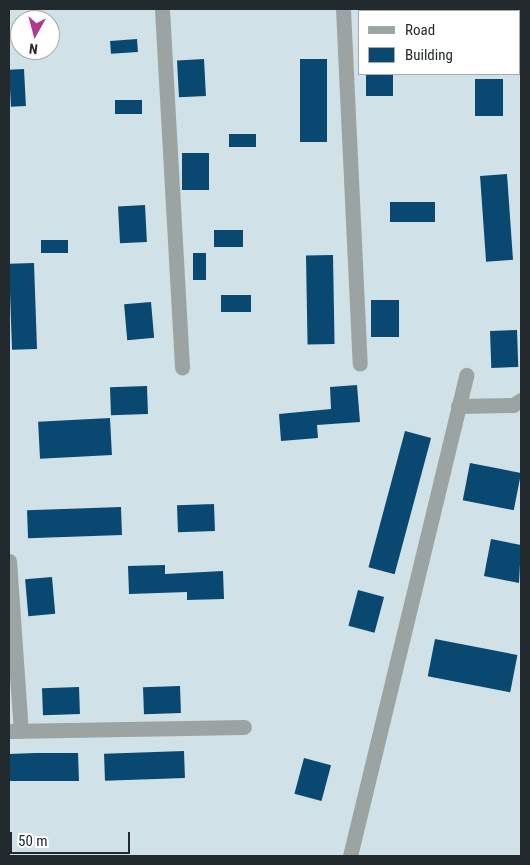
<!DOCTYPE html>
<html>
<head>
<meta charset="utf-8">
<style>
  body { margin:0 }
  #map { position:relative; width:530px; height:865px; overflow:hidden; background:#d0e2e8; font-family:"Roboto Condensed",sans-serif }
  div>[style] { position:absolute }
  .building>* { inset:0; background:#094870; transform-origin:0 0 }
  .street>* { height:15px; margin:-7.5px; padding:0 7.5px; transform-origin:7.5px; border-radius:7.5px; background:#9ba4a3 }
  span { translate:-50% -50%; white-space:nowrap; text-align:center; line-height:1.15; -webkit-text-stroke:5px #fff; paint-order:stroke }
  .frame { position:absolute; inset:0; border:10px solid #232a2d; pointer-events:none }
  .legend { position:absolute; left:358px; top:10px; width:162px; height:65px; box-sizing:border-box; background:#fff; border:1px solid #a7aaab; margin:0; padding:6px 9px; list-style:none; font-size:15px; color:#232a2d }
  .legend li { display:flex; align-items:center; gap:10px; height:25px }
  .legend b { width:25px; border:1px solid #a7aaab }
  .north { position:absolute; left:10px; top:10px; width:50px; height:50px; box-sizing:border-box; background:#fff; border:1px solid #a7aaab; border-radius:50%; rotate:187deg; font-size:14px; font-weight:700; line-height:20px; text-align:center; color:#232a2d }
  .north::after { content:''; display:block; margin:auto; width:18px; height:22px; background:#b3398c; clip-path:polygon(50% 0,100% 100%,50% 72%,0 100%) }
  .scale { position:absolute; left:10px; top:832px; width:120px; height:22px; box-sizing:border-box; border:2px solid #232a2d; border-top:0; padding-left:6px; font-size:15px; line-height:18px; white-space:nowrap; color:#232a2d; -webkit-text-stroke:4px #fff; paint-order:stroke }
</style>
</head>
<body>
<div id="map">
  <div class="building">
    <i style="left:137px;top:39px;width:13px;height:27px;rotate:86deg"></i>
    <i style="left:204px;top:59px;width:37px;height:27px;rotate:87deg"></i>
    <i style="left:300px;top:59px;width:27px;height:83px"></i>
    <i style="left:24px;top:69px;width:37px;height:15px;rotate:87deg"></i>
    <i style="left:366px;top:74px;width:27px;height:22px"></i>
    <i style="left:475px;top:79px;width:28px;height:37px"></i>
    <i style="left:142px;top:100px;width:14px;height:27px;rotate:90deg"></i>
    <i style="left:256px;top:134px;width:13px;height:27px;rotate:90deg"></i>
    <i style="left:182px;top:153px;width:27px;height:37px"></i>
    <i style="left:507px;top:174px;width:86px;height:27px;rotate:86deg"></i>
    <i style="left:435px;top:202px;width:20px;height:45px;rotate:90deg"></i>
    <i style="left:145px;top:205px;width:37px;height:27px;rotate:87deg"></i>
    <i style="left:243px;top:230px;width:17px;height:29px;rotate:90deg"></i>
    <i style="left:68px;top:240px;width:13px;height:27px;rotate:90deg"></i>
    <i style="left:193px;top:253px;width:13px;height:27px"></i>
    <i style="left:333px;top:255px;width:89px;height:27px;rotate:89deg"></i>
    <i style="left:34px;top:263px;width:86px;height:25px;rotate:88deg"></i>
    <i style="left:221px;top:295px;width:30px;height:17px"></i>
    <i style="left:371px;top:300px;width:28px;height:37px"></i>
    <i style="left:151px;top:302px;width:36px;height:27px;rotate:85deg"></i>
    <i style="left:517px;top:330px;width:37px;height:27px;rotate:88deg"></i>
    <i style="clip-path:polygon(357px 385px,360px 422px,317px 425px,318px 438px,281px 441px,279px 414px,331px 409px,330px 387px)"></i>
    <i style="left:147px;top:386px;width:28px;height:37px;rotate:88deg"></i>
    <i style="left:110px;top:418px;width:37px;height:72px;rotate:87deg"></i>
    <i style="left:405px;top:431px;width:27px;height:141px;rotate:15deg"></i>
    <i style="left:470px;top:463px;width:52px;height:38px;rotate:11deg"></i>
    <i style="left:214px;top:504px;width:27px;height:37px;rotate:88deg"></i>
    <i style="left:121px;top:507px;width:28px;height:94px;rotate:88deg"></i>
    <i style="clip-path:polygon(491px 539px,521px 545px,519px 583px,484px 576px)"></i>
    <i style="clip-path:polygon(165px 565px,165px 574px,223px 571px,224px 599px,187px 600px,187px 592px,129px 594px,128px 566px)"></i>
    <i style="left:52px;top:577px;width:37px;height:27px;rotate:85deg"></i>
    <i style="left:358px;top:590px;width:27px;height:37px;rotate:15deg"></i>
    <i style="left:435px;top:639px;width:84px;height:38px;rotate:11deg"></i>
    <i style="left:180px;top:686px;width:27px;height:37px;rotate:88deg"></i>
    <i style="left:79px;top:687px;width:27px;height:37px;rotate:88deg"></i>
    <i style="left:184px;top:751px;width:27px;height:80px;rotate:88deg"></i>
    <i style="clip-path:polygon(35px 753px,78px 753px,79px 781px,9px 781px,9px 754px)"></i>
    <i style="left:304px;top:758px;width:28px;height:37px;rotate:15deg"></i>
  </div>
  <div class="street">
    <i style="left:162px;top:9px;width:359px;rotate:86.8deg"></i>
    <i style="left:343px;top:9px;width:355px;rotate:87.3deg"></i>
    <i style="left:458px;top:406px;width:55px;rotate:-1deg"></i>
    <i style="left:513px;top:405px;width:9px;rotate:-32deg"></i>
    <i style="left:9px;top:561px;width:170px;rotate:86deg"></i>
    <i style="left:9px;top:731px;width:235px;rotate:-1deg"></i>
    <i style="left:350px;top:856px;width:495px;rotate:-76.4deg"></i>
  </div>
  <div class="frame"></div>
  <ul class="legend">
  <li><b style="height:6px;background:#9ba4a3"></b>Road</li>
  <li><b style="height:14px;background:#094870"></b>Building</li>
  </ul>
  <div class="north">N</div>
  <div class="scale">50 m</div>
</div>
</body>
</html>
